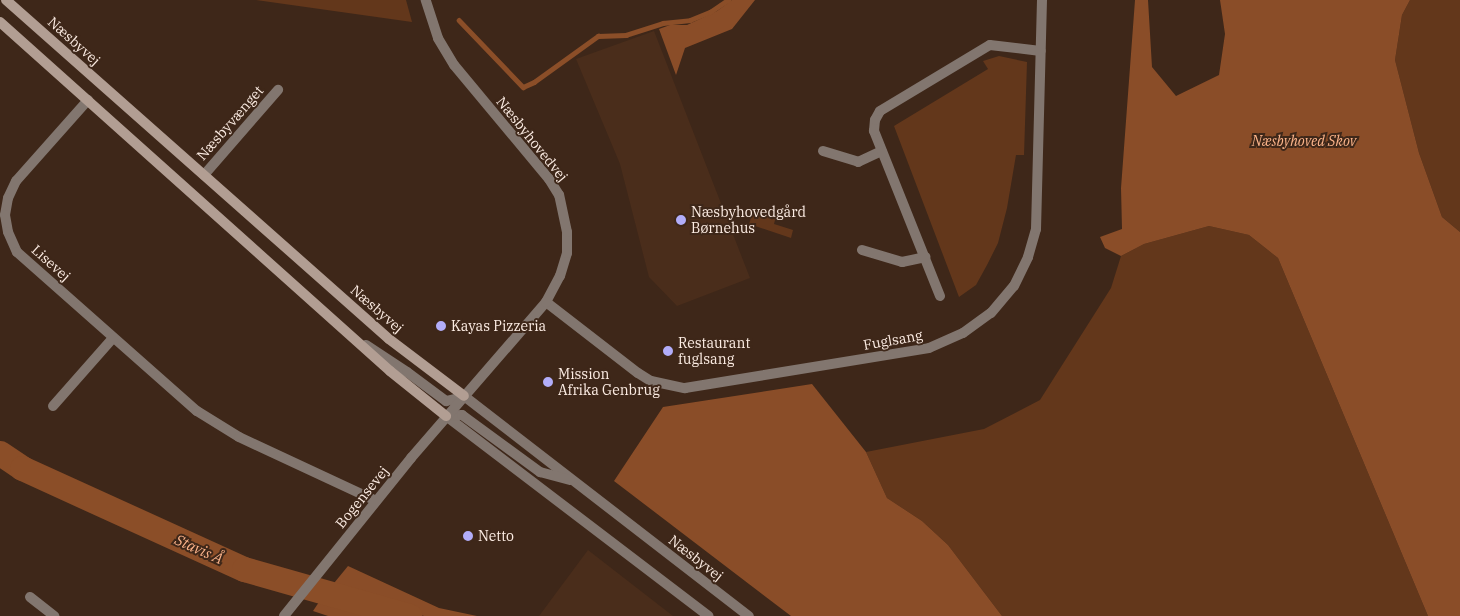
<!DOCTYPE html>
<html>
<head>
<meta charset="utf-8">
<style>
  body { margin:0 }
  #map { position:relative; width:1460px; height:616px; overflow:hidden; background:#3e2719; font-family:"IBM Plex Serif",serif }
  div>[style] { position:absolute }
  .built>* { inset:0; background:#4a2d1b }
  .green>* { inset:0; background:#63371b }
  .forest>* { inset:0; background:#8a4d28 }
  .stream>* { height:4.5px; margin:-2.25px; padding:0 2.25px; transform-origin:2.25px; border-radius:2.25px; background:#8b4e28 }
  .river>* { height:25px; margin:-12.5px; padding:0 12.5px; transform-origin:12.5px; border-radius:12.5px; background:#8b4e28 }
  .minor>* { height:10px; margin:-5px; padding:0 5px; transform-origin:5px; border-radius:5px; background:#82766f }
  .tertiary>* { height:10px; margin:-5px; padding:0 5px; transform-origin:5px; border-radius:5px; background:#82766f }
  .secondary>* { height:10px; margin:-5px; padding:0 5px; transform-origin:5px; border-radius:5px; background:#b29e93 }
  .dots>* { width:14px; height:14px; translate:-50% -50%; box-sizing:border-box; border:2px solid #3e2719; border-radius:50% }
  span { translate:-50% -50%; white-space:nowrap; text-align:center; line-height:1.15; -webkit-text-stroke:4px #3e2719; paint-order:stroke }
  .street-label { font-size:14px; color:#fcece3 }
  .park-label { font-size:14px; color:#fdb58b; font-style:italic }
  .poi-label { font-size:14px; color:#fcece3 }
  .left { translate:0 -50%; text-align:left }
  .water-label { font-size:15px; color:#fcb38a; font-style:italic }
</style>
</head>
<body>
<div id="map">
  <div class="built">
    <i style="clip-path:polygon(654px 31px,750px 278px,677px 306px,649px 277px,620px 164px,576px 59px)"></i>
    <i style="clip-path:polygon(588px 550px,673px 616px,539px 616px)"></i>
  </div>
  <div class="green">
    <i style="clip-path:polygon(256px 0,406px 0,412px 22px)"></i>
    <i style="clip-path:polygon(1410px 0,1460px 0,1460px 232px,1442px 217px,1419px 153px,1395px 60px,1402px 15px)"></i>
    <i style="clip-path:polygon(999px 56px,1027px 62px,1024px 155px,1016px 155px,1007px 208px,998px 243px,987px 265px,976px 285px,959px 297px,894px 126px,988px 69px,983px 61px)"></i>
    <i style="clip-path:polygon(754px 209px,776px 216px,774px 224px,793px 230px,791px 238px,749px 224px)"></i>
    <i style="clip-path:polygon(1209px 226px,1249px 235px,1278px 258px,1428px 616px,1002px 616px,948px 545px,922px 521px,887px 498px,866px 452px,984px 429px,1040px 400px,1111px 288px,1121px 256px,1144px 244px)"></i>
  </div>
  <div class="forest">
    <i style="clip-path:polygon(732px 0,755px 0,732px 29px,685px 48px,676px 75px,659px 29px,670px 25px,687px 25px,717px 11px)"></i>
    <i style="clip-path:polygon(1135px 0,1148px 0,1152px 67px,1176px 96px,1219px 75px,1225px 34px,1220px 0,1410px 0,1402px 15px,1395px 60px,1419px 153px,1442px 217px,1460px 232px,1460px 616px,1428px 616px,1278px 258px,1249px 235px,1209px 226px,1144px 244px,1121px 256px,1105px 248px,1100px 237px,1122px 229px,1121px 188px)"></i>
    <i style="clip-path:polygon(812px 384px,866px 452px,887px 498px,922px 521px,948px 545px,1002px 616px,791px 616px,614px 481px,663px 407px)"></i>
    <i style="clip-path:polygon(348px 566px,439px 608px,477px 616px,424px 616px,330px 588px)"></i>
    <i style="clip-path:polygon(321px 599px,386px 616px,328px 616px,313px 611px)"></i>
  </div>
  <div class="stream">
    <i style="left:459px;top:20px;width:93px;rotate:46.3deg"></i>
    <i style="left:523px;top:87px;width:12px;rotate:-24deg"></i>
    <i style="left:534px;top:82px;width:79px;rotate:-35.7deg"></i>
    <i style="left:598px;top:36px;width:28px;rotate:-2deg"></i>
    <i style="left:626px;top:35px;width:39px;rotate:-18deg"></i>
    <i style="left:663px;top:23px;width:27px;rotate:-6deg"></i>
    <i style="left:690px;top:20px;width:22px;rotate:-22deg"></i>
    <i style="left:710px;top:12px;width:22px;rotate:-34deg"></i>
  </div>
  <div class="river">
    <i style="left:0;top:453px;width:27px;rotate:34deg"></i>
    <i style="left:22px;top:468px;width:244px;rotate:24.5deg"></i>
    <i style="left:244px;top:569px;width:172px;rotate:15.9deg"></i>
  </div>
  <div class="minor">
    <i style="left:88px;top:100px;width:108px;rotate:131.6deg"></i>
    <i style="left:16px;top:181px;width:19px;rotate:115deg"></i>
    <i style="left:8px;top:198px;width:17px;rotate:100deg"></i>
    <i style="left:5px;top:215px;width:17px;rotate:80deg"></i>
    <i style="left:8px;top:232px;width:22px;rotate:66deg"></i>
    <i style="left:17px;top:252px;width:240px;rotate:41.5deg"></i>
    <i style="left:197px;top:411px;width:49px;rotate:31.8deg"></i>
    <i style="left:239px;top:437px;width:151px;rotate:25deg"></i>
    <i style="left:823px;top:151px;width:37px;rotate:17deg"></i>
    <i style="left:858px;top:162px;width:26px;rotate:-25deg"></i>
    <i style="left:204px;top:175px;width:113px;rotate:-49deg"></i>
    <i style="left:862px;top:250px;width:42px;rotate:16.7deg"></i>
    <i style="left:902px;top:262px;width:24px;rotate:-12deg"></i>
    <i style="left:940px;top:296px;width:178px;rotate:-111.8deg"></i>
    <i style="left:874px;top:131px;width:11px;rotate:-85deg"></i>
    <i style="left:875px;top:120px;width:10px;rotate:-61deg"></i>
    <i style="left:880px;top:111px;width:128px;rotate:-31deg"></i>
    <i style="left:990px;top:45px;width:51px;rotate:6.7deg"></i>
    <i style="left:546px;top:302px;width:116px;rotate:37.7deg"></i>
    <i style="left:638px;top:373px;width:15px;rotate:32deg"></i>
    <i style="left:651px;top:381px;width:35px;rotate:12deg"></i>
    <i style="left:685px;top:388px;width:247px;rotate:-9.3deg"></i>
    <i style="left:929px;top:348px;width:37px;rotate:-24deg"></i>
    <i style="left:963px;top:333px;width:34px;rotate:-36deg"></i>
    <i style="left:991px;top:313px;width:35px;rotate:-50deg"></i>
    <i style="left:1014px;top:286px;width:32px;rotate:-64deg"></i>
    <i style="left:1028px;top:257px;width:29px;rotate:-74deg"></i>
    <i style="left:1036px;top:229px;width:229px;rotate:-88.5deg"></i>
    <i style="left:53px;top:406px;width:91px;rotate:-48.6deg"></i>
    <i style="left:30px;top:597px;width:31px;rotate:38deg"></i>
  </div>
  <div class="tertiary">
    <i style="left:366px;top:345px;width:49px;rotate:33.4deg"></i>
    <i style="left:407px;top:372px;width:49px;rotate:36.6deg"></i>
    <i style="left:446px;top:401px;width:17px;rotate:-13deg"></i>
    <i style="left:464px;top:396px;width:360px;rotate:37.7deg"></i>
    <i style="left:446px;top:416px;width:330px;rotate:37.3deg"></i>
    <i style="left:446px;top:416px;width:16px;rotate:-4deg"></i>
    <i style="left:462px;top:415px;width:97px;rotate:36.2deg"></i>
    <i style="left:540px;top:472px;width:31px;rotate:15deg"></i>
    <i style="left:284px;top:616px;width:203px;rotate:-51.2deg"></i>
    <i style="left:411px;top:458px;width:206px;rotate:-49.1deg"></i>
    <i style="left:546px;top:302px;width:30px;rotate:-62deg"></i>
    <i style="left:560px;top:276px;width:24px;rotate:-73deg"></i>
    <i style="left:567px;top:253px;width:21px;rotate:-90deg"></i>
    <i style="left:567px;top:232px;width:38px;rotate:-102deg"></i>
    <i style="left:559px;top:195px;width:19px;rotate:-122deg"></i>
    <i style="left:549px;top:179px;width:148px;rotate:-129.8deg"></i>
    <i style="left:454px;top:65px;width:31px;rotate:-121deg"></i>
    <i style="left:438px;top:38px;width:40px;rotate:-108deg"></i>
  </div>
  <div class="secondary">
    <i style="left:6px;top:0;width:511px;rotate:41.51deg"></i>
    <i style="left:389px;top:339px;width:94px;rotate:37.2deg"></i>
    <i style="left:0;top:22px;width:523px;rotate:41.82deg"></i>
    <i style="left:390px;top:371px;width:72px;rotate:38.8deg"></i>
  </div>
  <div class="dots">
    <i style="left:681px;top:220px;background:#b2adf9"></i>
    <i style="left:441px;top:326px;background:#b2adf9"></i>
    <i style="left:668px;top:351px;background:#b2adf9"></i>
    <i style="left:548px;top:382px;background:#b2adf9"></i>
    <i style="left:468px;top:536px;background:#b2adf9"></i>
  </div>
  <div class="street-label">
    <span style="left:74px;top:41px;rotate:42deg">Næsbyvej</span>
    <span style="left:230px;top:123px;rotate:-49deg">Næsbyvænget</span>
    <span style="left:532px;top:139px;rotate:51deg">Næsbyhovedvej</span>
    <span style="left:51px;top:263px;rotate:42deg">Lisevej</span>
    <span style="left:377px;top:309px;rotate:41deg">Næsbyvej</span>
    <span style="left:893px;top:340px;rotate:-10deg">Fuglsang</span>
    <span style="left:362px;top:497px;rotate:-51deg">Bogensevej</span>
    <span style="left:696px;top:558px;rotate:38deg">Næsbyvej</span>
  </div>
  <div class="park-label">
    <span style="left:1304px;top:141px">Næsbyhoved Skov</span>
  </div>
  <div class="poi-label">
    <span class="left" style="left:691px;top:220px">Næsbyhovedgård<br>Børnehus</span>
    <span class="left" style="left:451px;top:326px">Kayas Pizzeria</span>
    <span class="left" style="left:678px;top:351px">Restaurant<br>fuglsang</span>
    <span class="left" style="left:558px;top:382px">Mission<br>Afrika Genbrug</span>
    <span class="left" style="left:478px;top:536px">Netto</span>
  </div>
  <div class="water-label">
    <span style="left:199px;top:549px;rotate:24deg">Stavis Å</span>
  </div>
</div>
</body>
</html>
